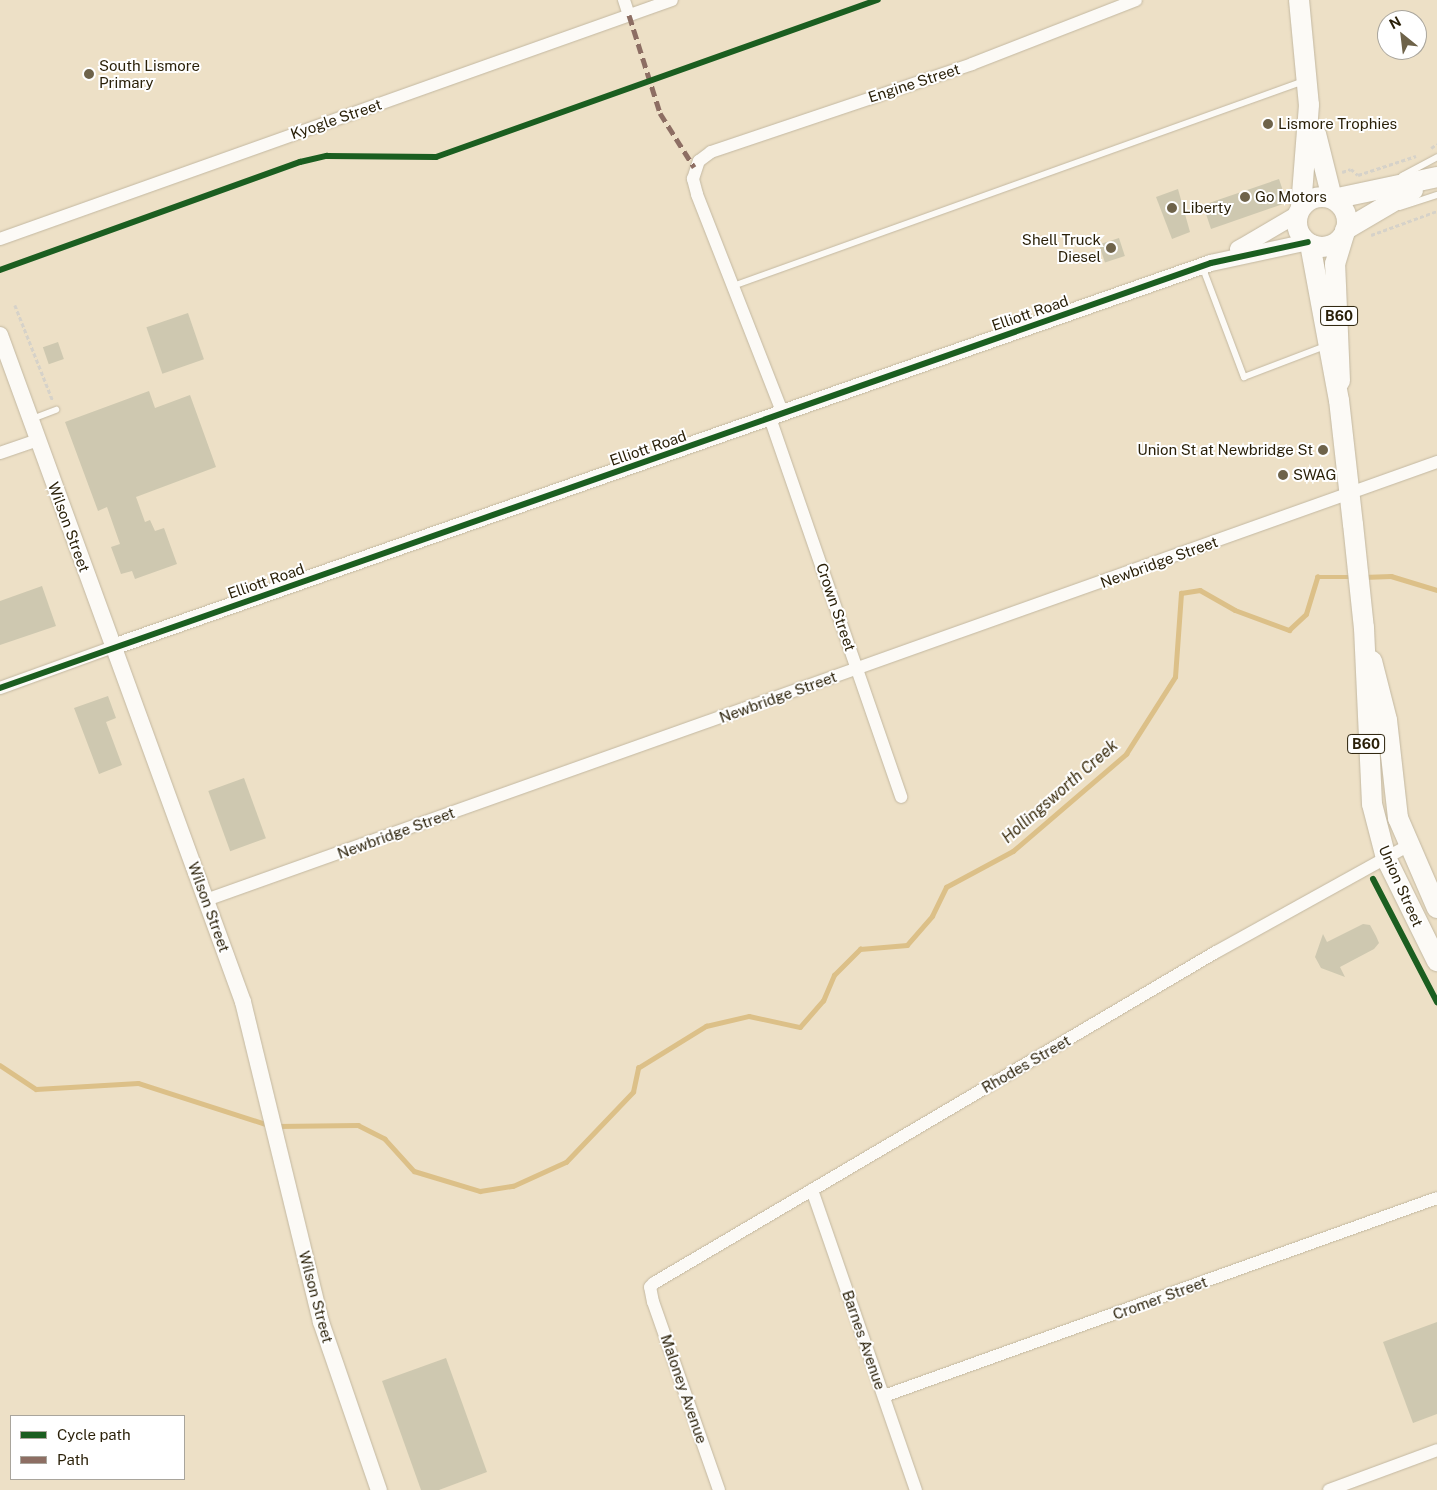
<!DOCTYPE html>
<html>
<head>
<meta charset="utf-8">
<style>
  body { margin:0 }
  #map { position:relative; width:1437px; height:1490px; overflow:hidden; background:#ede0c6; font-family:"Public Sans",sans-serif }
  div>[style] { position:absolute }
  .stream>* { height:4.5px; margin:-2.25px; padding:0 2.25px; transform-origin:2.25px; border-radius:2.25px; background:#dcc088 }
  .building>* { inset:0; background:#cec8b0; transform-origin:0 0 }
  .path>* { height:2.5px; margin-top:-1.25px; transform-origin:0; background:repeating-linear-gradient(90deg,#d6d2c9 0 4px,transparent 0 6.5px) }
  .roads { filter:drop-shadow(0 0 1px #c3b8a1) drop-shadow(0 0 1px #c3b8a1) }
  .service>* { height:6px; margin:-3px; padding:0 3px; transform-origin:3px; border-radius:3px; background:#fcfaf6 }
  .minor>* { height:12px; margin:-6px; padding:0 6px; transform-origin:6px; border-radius:6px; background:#fcfaf6 }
  .tertiary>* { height:16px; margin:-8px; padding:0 8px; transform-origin:8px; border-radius:8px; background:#fcfaf6 }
  .primary>* { height:20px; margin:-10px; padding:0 10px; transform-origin:10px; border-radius:10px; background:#fcfaf6 }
  .primary>.ring { margin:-10px; padding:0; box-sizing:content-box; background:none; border:20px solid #fcfaf6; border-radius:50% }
  .quiet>* { height:5px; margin-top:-2.5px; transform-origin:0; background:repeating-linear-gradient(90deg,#8d6e63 0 10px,transparent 0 15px) }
  .cycleway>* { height:6px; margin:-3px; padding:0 3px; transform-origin:3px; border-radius:3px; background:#1b5e20 }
  .dots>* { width:14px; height:14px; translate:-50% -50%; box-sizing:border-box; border:2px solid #fff; border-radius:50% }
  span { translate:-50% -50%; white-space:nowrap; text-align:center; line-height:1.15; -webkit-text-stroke:4px #fff; paint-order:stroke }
  .shield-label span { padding:1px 4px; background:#fff; border:1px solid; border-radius:4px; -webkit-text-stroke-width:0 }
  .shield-label { font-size:14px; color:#291f07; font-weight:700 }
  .poi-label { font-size:15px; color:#291f07 }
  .left { translate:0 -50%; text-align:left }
  .right { translate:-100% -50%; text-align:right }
  .street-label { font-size:15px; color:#291f07 }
  .water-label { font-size:16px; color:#3a2c0d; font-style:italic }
  .legend { position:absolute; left:10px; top:1415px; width:175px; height:65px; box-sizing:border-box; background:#fff; border:1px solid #a9a59c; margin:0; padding:6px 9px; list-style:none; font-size:15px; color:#291f07 }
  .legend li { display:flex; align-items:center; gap:10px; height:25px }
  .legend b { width:25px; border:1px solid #a9a59c }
  .north { position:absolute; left:1377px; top:10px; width:50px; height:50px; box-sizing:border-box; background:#fff; border:1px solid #a9a59c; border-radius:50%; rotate:331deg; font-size:14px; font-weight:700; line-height:20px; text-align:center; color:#291f07 }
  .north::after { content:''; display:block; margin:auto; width:18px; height:22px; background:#6e634a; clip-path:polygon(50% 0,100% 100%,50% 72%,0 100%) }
</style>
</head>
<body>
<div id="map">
  <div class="stream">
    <i style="left:1363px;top:577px;width:28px;rotate:-2deg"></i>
    <i style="left:1391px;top:576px;width:48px;rotate:16.9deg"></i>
    <i style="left:0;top:1065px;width:43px;rotate:33.7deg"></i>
    <i style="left:36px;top:1089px;width:102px;rotate:-3.4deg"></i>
    <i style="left:138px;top:1083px;width:138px;rotate:17.8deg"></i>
    <i style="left:277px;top:1126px;width:81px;rotate:-0.7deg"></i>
    <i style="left:358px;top:1125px;width:30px;rotate:27deg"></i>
    <i style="left:385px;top:1139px;width:43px;rotate:47.8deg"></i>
    <i style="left:414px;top:1171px;width:69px;rotate:16.9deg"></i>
    <i style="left:480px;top:1191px;width:33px;rotate:-9deg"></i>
    <i style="left:513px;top:1186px;width:58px;rotate:-24.4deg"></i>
    <i style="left:566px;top:1162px;width:97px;rotate:-46.3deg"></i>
    <i style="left:633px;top:1092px;width:25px;rotate:-78deg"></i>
    <i style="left:638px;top:1068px;width:80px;rotate:-31.7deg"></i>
    <i style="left:706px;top:1026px;width:44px;rotate:-13.1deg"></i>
    <i style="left:749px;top:1016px;width:52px;rotate:12.2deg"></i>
    <i style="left:800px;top:1027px;width:35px;rotate:-49deg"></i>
    <i style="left:823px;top:1001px;width:28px;rotate:-67deg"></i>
    <i style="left:834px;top:975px;width:37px;rotate:-45deg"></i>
    <i style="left:860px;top:949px;width:47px;rotate:-4.9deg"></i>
    <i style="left:907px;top:945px;width:38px;rotate:-49deg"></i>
    <i style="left:932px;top:916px;width:32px;rotate:-64deg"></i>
    <i style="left:946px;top:887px;width:76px;rotate:-28.2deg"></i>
    <i style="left:1013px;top:851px;width:149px;rotate:-40.6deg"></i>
    <i style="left:1126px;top:754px;width:91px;rotate:-57.5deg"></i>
    <i style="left:1175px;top:677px;width:84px;rotate:-85.9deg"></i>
    <i style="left:1181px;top:593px;width:19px;rotate:-9deg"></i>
    <i style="left:1200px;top:590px;width:40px;rotate:29.7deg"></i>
    <i style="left:1235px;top:610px;width:58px;rotate:20.3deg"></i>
    <i style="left:1289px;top:630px;width:23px;rotate:-43deg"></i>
    <i style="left:1306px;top:614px;width:39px;rotate:-73deg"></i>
    <i style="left:1317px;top:577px;width:35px"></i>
  </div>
  <div class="building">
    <i style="clip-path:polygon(1279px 179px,1285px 197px,1283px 204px,1211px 229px,1203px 205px)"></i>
    <i style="clip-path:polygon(1178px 189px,1190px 232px,1172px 239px,1156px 197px)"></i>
    <i style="left:1119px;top:238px;width:19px;height:21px;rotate:72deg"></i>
    <i style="left:188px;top:313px;width:49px;height:44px;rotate:71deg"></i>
    <i style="left:58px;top:342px;width:18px;height:16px;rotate:71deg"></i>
    <i style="clip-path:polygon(149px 391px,155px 408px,190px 395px,216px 467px,136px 497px,145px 522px,150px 520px,155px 531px,164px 528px,177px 564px,135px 579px,132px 571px,121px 574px,111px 547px,120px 544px,107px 507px,98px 511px,65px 422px)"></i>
    <i style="clip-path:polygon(42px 586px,56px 626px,0 645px,0 601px)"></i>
    <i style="clip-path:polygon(108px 696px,116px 718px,106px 722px,122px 765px,99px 774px,74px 708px)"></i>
    <i style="left:244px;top:778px;width:64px;height:38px;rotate:70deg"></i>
    <i style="clip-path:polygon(1363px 924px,1370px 925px,1376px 936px,1379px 943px,1374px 949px,1340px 967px,1345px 977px,1321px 968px,1315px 957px,1323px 934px,1327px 942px)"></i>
    <i style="clip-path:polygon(1437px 1322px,1437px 1414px,1413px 1423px,1383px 1342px)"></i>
    <i style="clip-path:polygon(446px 1358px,487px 1472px,439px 1490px,421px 1490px,382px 1381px)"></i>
  </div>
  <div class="path">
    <i style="left:1431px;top:148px;width:7px;rotate:-34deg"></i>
    <i style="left:1342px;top:172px;width:9px;rotate:-18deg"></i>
    <i style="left:1351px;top:169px;width:9px;rotate:41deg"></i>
    <i style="left:1358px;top:175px;width:61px;rotate:-18.1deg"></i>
    <i style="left:1371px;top:235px;width:70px;rotate:-20deg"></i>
    <i style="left:15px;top:305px;width:103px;rotate:68.4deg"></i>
  </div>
  <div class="roads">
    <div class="service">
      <i style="left:1402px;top:176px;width:40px;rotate:-28deg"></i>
      <i style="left:1400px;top:207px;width:39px;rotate:-18deg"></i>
      <i style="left:1202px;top:266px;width:119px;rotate:69.3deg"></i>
      <i style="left:1244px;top:377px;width:87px;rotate:-20.9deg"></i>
      <i style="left:733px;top:286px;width:607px;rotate:-19.75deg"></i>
      <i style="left:32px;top:419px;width:26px;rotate:-21deg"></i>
    </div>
    <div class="minor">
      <i style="left:624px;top:0;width:16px;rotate:72deg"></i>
      <i style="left:0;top:239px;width:713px;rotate:-19.58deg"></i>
      <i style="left:783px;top:414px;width:236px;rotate:-111.4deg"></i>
      <i style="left:697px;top:194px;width:16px;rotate:-105deg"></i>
      <i style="left:693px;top:179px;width:19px;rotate:-72deg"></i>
      <i style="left:699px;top:161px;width:15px;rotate:-37deg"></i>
      <i style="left:711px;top:152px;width:275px;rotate:-18.6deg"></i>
      <i style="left:972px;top:64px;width:176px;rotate:-21.3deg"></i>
      <i style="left:770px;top:418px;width:401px;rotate:70.9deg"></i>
      <i style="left:0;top:453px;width:40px;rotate:-18.9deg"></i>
      <i style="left:0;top:688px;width:120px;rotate:-19.9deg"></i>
      <i style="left:206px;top:900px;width:1307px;rotate:-19.59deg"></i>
      <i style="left:812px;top:1190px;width:318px;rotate:70.9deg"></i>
      <i style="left:884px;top:1396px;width:587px;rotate:-19.7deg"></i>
      <i style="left:719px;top:1490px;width:199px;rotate:-109.3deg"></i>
      <i style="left:653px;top:1302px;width:15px;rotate:-101deg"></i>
      <i style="left:650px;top:1287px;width:6px;rotate:-45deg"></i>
      <i style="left:654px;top:1283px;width:652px;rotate:-30.5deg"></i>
      <i style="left:1216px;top:952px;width:218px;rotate:-29deg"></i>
      <i style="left:1329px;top:1490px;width:115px;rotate:-20.3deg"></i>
    </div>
    <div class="tertiary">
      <i style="left:1238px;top:249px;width:69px;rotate:-30.3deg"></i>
      <i style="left:0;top:335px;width:710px;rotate:69.98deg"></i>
      <i style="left:243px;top:1002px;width:329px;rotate:76.3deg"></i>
      <i style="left:321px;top:1322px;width:178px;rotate:71deg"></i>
      <i style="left:113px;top:647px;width:1163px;rotate:-19.28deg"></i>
      <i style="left:1211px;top:263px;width:99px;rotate:-12.2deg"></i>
    </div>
    <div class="primary">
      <i style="left:1299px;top:0;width:105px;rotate:84.6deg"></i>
      <i style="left:1309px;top:105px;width:102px;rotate:94.5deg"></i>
      <i style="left:1316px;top:134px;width:66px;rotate:76deg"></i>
      <i class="ring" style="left:1297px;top:197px;width:30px;height:30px"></i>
      <i style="left:1333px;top:199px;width:106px;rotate:-11.9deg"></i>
      <i style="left:1345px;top:230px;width:79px;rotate:-30.5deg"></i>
      <i style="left:1310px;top:244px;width:159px;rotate:79.5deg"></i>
      <i style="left:1339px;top:400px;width:125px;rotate:83.6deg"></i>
      <i style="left:1353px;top:524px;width:105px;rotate:84deg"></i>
      <i style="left:1364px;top:628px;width:176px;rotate:87.4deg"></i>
      <i style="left:1372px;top:804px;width:56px;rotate:75.5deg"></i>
      <i style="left:1386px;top:858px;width:115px;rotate:63.7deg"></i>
      <i style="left:1340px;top:381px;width:117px;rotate:-92.4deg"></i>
      <i style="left:1335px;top:264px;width:31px;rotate:-73deg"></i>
      <i style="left:1372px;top:661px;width:61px;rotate:75.7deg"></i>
      <i style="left:1387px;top:720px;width:99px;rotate:83.6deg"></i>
      <i style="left:1398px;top:818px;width:98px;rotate:66.6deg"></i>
    </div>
  </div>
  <div class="quiet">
    <i style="left:629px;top:15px;width:103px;rotate:72.4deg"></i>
    <i style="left:660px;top:113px;width:64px;rotate:57.8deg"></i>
  </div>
  <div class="cycleway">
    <i style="left:0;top:270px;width:319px;rotate:-19.8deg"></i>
    <i style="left:300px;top:162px;width:28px;rotate:-13deg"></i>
    <i style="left:327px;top:156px;width:109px;rotate:0.5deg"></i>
    <i style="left:436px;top:157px;width:469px;rotate:-19.6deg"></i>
    <i style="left:0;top:688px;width:1283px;rotate:-19.34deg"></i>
    <i style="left:1211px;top:263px;width:99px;rotate:-12.2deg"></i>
    <i style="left:1373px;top:879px;width:139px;rotate:62.5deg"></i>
  </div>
  <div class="dots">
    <i style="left:89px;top:74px;background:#6e634a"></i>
    <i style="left:1268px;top:124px;background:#6e634a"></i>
    <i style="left:1245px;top:197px;background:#6e634a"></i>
    <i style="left:1172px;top:208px;background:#6e634a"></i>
    <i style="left:1111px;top:248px;background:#6e634a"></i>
    <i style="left:1323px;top:450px;background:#6e634a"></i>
    <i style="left:1283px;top:475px;background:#6e634a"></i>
  </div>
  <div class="shield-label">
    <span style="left:1339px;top:316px">B60</span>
    <span style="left:1366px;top:744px">B60</span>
  </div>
  <div class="poi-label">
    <span class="left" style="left:99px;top:74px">South Lismore<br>Primary</span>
    <span class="left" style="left:1278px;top:124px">Lismore Trophies</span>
    <span class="left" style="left:1255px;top:197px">Go Motors</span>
    <span class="left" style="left:1182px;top:208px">Liberty</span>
    <span class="right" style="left:1101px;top:248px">Shell Truck<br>Diesel</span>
    <span class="right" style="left:1313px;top:450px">Union St at Newbridge St</span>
    <span class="left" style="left:1293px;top:475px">SWAG</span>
  </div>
  <div class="street-label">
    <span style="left:914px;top:83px;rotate:-18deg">Engine Street</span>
    <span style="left:336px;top:119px;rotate:-19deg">Kyogle Street</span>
    <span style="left:1030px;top:313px;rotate:-19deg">Elliott Road</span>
    <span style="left:648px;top:448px;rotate:-19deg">Elliott Road</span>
    <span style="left:69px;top:527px;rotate:70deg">Wilson Street</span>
    <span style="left:1159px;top:562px;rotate:-20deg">Newbridge Street</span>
    <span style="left:266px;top:581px;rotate:-19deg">Elliott Road</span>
    <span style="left:836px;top:607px;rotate:71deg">Crown Street</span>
    <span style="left:778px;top:697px;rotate:-20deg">Newbridge Street</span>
    <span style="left:396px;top:833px;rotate:-20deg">Newbridge Street</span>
    <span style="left:1401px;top:886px;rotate:66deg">Union Street</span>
    <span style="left:209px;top:907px;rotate:70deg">Wilson Street</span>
    <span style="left:1026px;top:1064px;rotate:-30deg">Rhodes Street</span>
    <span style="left:316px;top:1297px;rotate:75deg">Wilson Street</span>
    <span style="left:1160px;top:1298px;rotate:-20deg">Cromer Street</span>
    <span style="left:864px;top:1340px;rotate:71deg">Barnes Avenue</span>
    <span style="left:684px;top:1389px;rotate:71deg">Maloney Avenue</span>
  </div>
  <div class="water-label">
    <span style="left:1060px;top:792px;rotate:-41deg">Hollingsworth Creek</span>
  </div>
  <ul class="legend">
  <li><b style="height:6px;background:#1b5e20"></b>Cycle path</li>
  <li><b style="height:6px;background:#8d6e63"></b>Path</li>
  </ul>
  <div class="north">N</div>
</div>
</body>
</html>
